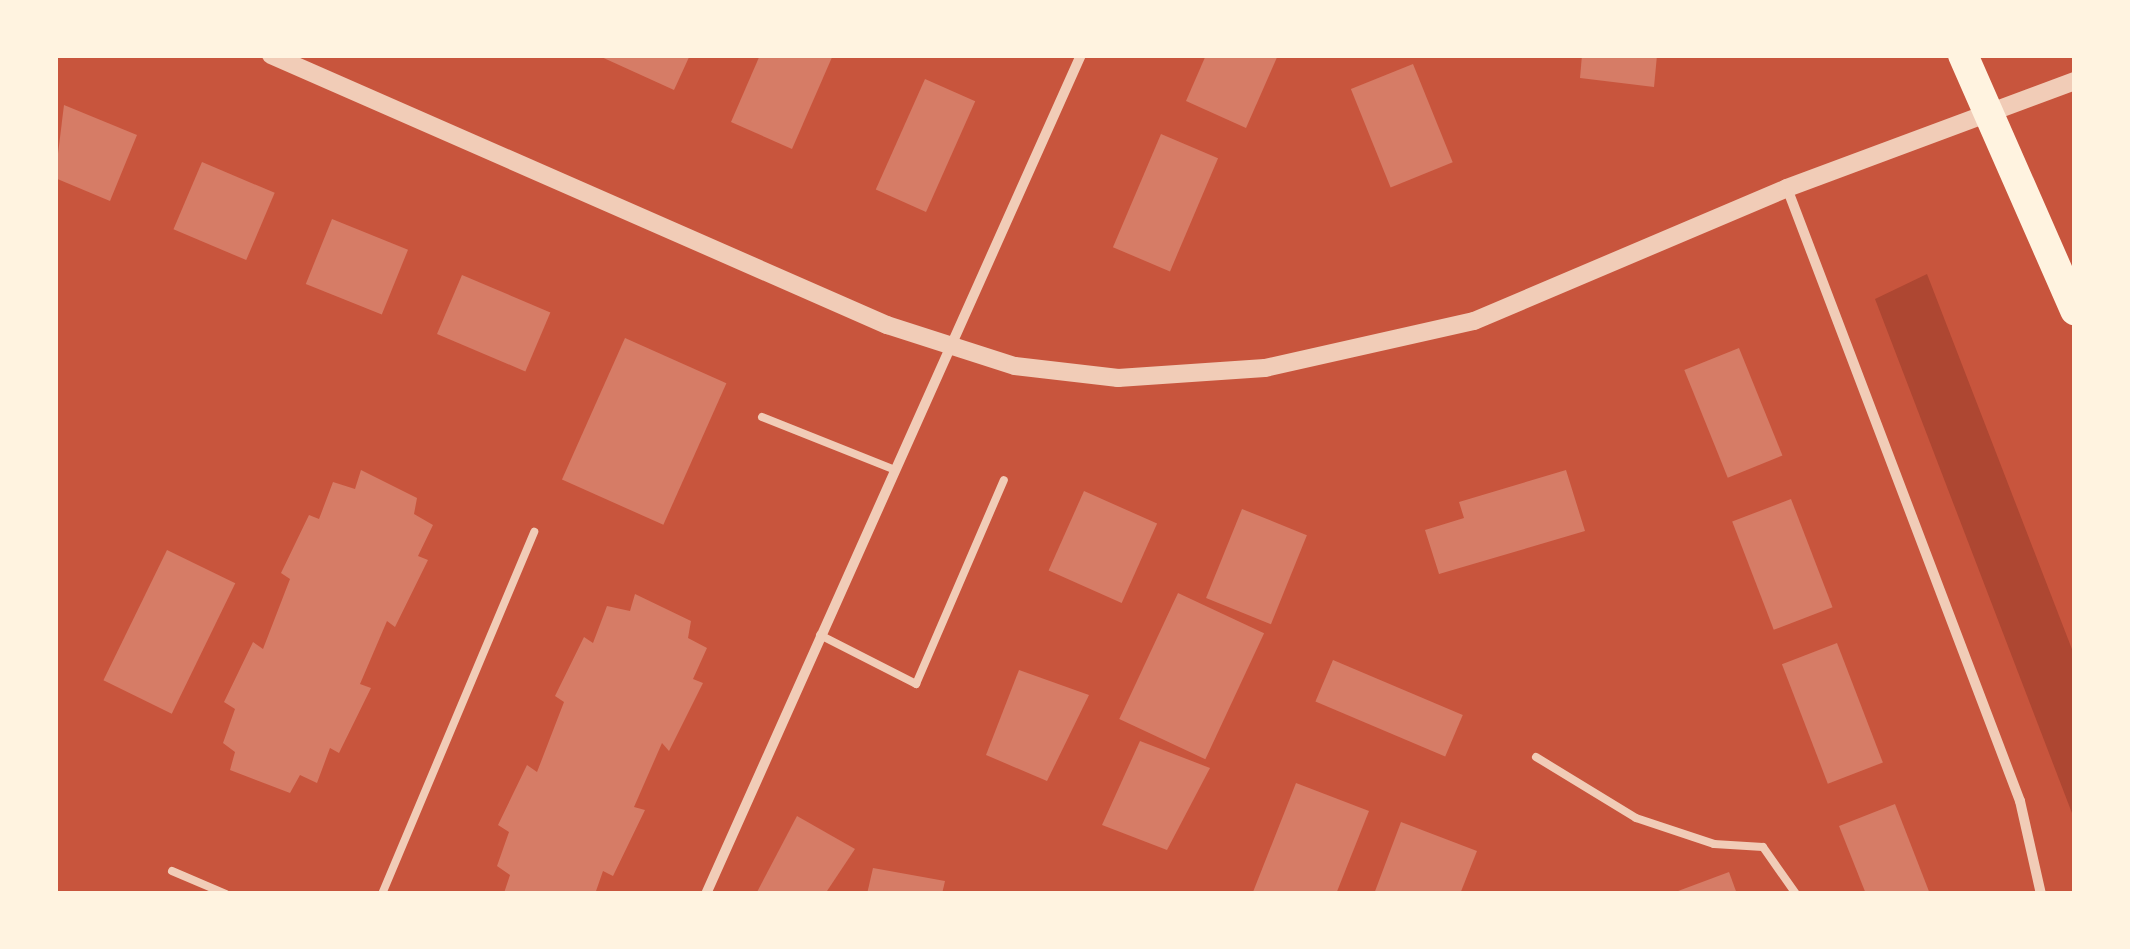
<!DOCTYPE html>
<html>
<head>
<meta charset="utf-8">
<style>
  body { margin:0 }
  #map { position:relative; width:2130px; height:949px; overflow:hidden; background:#c8553d; font-family:"DM Sans",sans-serif }
  div>[style] { position:absolute }
  .green>* { inset:0; background:#ae4732 }
  .building>* { inset:0; background:#d67c66; transform-origin:0 0 }
  .service>* { height:8px; margin:-4px; padding:0 4px; transform-origin:4px; border-radius:4px; background:#f1ccb7 }
  .minor>* { height:10px; margin:-5px; padding:0 5px; transform-origin:5px; border-radius:5px; background:#f1ccb7 }
  .tertiary>* { height:18px; margin:-9px; padding:0 9px; transform-origin:9px; border-radius:9px; background:#f1ccb7 }
  .motorway>* { height:30px; margin:-15px; padding:0 15px; transform-origin:15px; border-radius:15px; background:#fff3e0 }
  span { translate:-50% -50%; white-space:nowrap; text-align:center; line-height:1.15; -webkit-text-stroke:9px #fff3e0; paint-order:stroke }
  .frame { position:absolute; inset:0; border:58px solid #fff3e0; pointer-events:none }
</style>
</head>
<body>
<div id="map">
  <div class="green">
    <i style="clip-path:polygon(1927px 274px,2075px 657px,2075px 821px,1875px 299px)"></i>
  </div>
  <div class="building">
    <i style="clip-path:polygon(597px 55px,690px 55px,674px 90px)"></i>
    <i style="clip-path:polygon(760px 55px,833px 55px,792px 149px,731px 122px)"></i>
    <i style="clip-path:polygon(1206px 55px,1278px 55px,1246px 128px,1186px 101px)"></i>
    <i style="clip-path:polygon(1582px 55px,1657px 55px,1654px 87px,1580px 78px)"></i>
    <i style="left:1413px;top:64px;width:106px;height:67px;rotate:68deg"></i>
    <i style="left:925px;top:79px;width:55px;height:121px;rotate:24deg"></i>
    <i style="clip-path:polygon(64px 105px,137px 135px,110px 201px,55px 178px)"></i>
    <i style="left:1161px;top:134px;width:62px;height:123px;rotate:23deg"></i>
    <i style="left:202px;top:162px;width:79px;height:73px;rotate:23deg"></i>
    <i style="left:332px;top:219px;width:82px;height:70px;rotate:22deg"></i>
    <i style="left:462px;top:275px;width:96px;height:64px;rotate:23deg"></i>
    <i style="left:625px;top:338px;width:111px;height:155px;rotate:24deg"></i>
    <i style="left:1739px;top:348px;width:116px;height:59px;rotate:68deg"></i>
    <i style="clip-path:polygon(361px 470px,417px 498px,414px 514px,433px 525px,418px 556px,428px 560px,395px 627px,387px 621px,360px 684px,371px 688px,339px 753px,330px 748px,317px 783px,300px 775px,290px 793px,230px 770px,235px 752px,223px 743px,235px 709px,224px 702px,253px 642px,263px 649px,290px 579px,281px 573px,309px 515px,319px 519px,333px 482px,355px 489px)"></i>
    <i style="clip-path:polygon(1566px 470px,1585px 531px,1439px 574px,1425px 530px,1464px 518px,1459px 502px)"></i>
    <i style="left:1084px;top:491px;width:80px;height:87px;rotate:24deg"></i>
    <i style="left:1791px;top:499px;width:116px;height:63px;rotate:69deg"></i>
    <i style="left:1242px;top:509px;width:70px;height:96px;rotate:22deg"></i>
    <i style="left:167px;top:550px;width:76px;height:145px;rotate:26deg"></i>
    <i style="left:1178px;top:593px;width:95px;height:139px;rotate:25deg"></i>
    <i style="clip-path:polygon(635px 594px,691px 621px,688px 638px,707px 648px,693px 679px,703px 683px,669px 751px,662px 743px,634px 807px,645px 810px,613px 876px,603px 871px,595px 894px,504px 893px,510px 875px,497px 866px,509px 832px,498px 825px,527px 765px,537px 772px,564px 702px,555px 696px,584px 637px,593px 643px,607px 606px,630px 611px)"></i>
    <i style="left:1837px;top:643px;width:128px;height:59px;rotate:69deg"></i>
    <i style="left:1333px;top:660px;width:141px;height:45px;rotate:23deg"></i>
    <i style="clip-path:polygon(1019px 670px,1089px 695px,1047px 781px,986px 755px)"></i>
    <i style="clip-path:polygon(1140px 741px,1210px 768px,1167px 850px,1102px 825px)"></i>
    <i style="clip-path:polygon(1296px 783px,1369px 811px,1336px 894px,1253px 892px)"></i>
    <i style="clip-path:polygon(1895px 804px,1930px 894px,1866px 894px,1839px 826px)"></i>
    <i style="clip-path:polygon(797px 816px,855px 849px,825px 894px,756px 894px)"></i>
    <i style="clip-path:polygon(1401px 822px,1477px 851px,1460px 894px,1374px 894px)"></i>
    <i style="clip-path:polygon(873px 868px,945px 881px,942px 894px,867px 894px)"></i>
    <i style="clip-path:polygon(1729px 872px,1737px 894px,1670px 894px)"></i>
  </div>
  <div class="service">
    <i style="left:762px;top:417px;width:141px;rotate:21.7deg"></i>
    <i style="left:820px;top:635px;width:108px;rotate:27deg"></i>
    <i style="left:916px;top:684px;width:222px;rotate:-66.7deg"></i>
    <i style="left:1536px;top:757px;width:117px;rotate:31.4deg"></i>
    <i style="left:1636px;top:818px;width:82px;rotate:18.4deg"></i>
    <i style="left:1714px;top:844px;width:49px;rotate:3.5deg"></i>
    <i style="left:1763px;top:847px;width:57px;rotate:54.9deg"></i>
    <i style="left:172px;top:871px;width:59px;rotate:23.1deg"></i>
    <i style="left:382px;top:894px;width:393px;rotate:-67.2deg"></i>
  </div>
  <div class="minor">
    <i style="left:1787px;top:188px;width:656px;rotate:69.19deg"></i>
    <i style="left:2020px;top:801px;width:95px;rotate:77.3deg"></i>
    <i style="left:706px;top:894px;width:919px;rotate:-65.92deg"></i>
  </div>
  <div class="tertiary">
    <i style="left:271px;top:55px;width:673px;rotate:23.67deg"></i>
    <i style="left:887px;top:325px;width:134px;rotate:17.8deg"></i>
    <i style="left:1015px;top:366px;width:104px;rotate:6.6deg"></i>
    <i style="left:1118px;top:378px;width:147px;rotate:-3.9deg"></i>
    <i style="left:1265px;top:368px;width:214px;rotate:-12.7deg"></i>
    <i style="left:1474px;top:321px;width:340px;rotate:-23deg"></i>
    <i style="left:1787px;top:188px;width:307px;rotate:-20.4deg"></i>
  </div>
  <div class="motorway">
    <i style="left:1963px;top:55px;width:279px;rotate:66.3deg"></i>
  </div>
  <div class="frame"></div>
</div>
</body>
</html>
